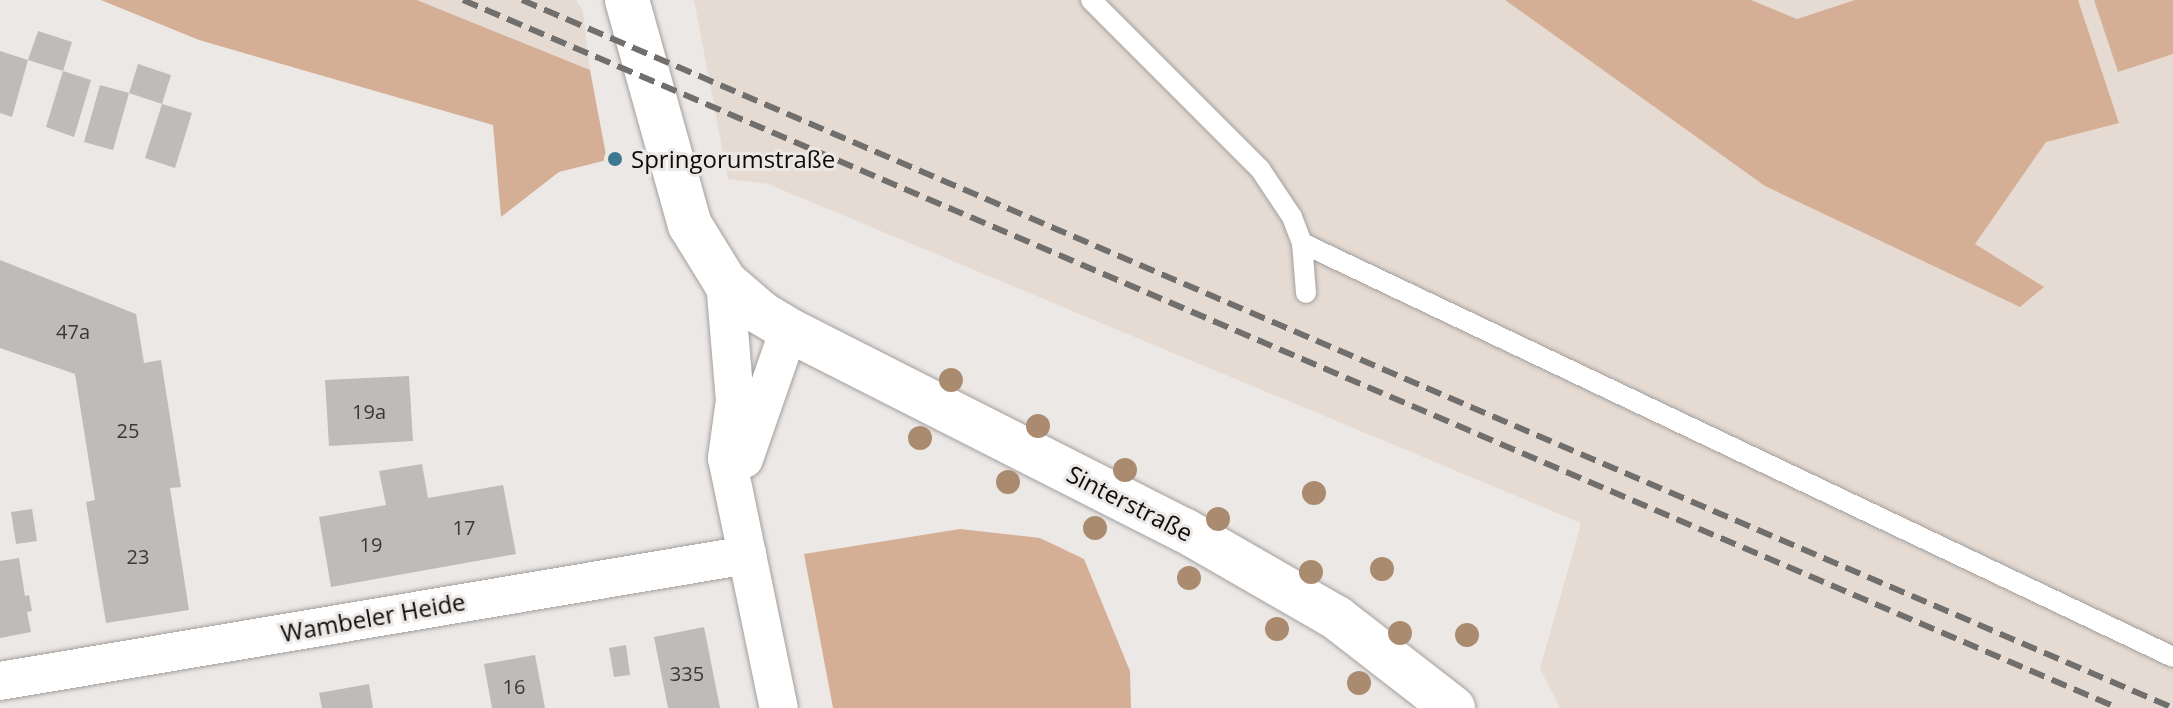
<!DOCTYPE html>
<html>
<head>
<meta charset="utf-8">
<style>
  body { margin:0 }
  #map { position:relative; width:2173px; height:708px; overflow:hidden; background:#ece8e6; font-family:"Open Sans",sans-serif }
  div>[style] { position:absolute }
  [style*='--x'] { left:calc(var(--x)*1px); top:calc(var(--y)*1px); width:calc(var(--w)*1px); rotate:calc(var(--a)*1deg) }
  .built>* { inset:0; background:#e6dbd3 }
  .green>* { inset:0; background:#d5af95 }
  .building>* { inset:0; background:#bfbbb8 }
  .roads { filter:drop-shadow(0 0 2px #a39f9c) drop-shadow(0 0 2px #a39f9c) }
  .service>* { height:20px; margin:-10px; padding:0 10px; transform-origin:10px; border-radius:10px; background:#fff }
  .minor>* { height:38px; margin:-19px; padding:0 19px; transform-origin:19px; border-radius:19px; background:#fff }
  .tertiary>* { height:44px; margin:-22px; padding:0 22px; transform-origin:22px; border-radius:22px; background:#fff }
  .rail>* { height:6px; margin-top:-3px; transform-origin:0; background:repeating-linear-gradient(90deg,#716f6d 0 16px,transparent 0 24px) }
  .trees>* { width:24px; height:24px; margin:-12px; border-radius:50%; background:#aa8b6f }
  .dots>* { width:22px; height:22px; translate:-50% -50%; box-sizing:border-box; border:4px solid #ece8e6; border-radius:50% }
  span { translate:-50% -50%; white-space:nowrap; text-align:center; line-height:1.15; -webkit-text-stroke:6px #ece8e6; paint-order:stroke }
  .number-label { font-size:20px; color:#3a3836 }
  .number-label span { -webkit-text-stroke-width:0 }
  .poi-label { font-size:24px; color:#0d0c0b }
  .left { translate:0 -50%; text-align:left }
  .street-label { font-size:24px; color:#0d0c0b }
</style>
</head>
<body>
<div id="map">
  <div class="built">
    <i style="clip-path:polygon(417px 0,576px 0,583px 11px,590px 70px)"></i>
    <i style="clip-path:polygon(694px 0,2173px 0,2173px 708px,1560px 708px,1540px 669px,1581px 523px,768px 184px,728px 179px)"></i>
  </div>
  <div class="green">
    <i style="clip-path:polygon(101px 0,417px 0,590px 70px,607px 160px,559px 172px,501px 217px,493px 125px,199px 40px)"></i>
    <i style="clip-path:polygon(1505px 0,1751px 0,1797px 19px,1855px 0,2078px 0,2119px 123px,2046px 142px,1975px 244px,2044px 287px,2020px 307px,1765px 186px)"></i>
    <i style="clip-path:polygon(2094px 0,2173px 0,2173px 54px,2118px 72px)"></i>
    <i style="clip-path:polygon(960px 529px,1040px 538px,1084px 559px,1130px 671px,1131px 708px,833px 708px,804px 554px)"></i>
  </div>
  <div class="building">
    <i style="clip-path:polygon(38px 31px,72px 42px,63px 71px,28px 60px)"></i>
    <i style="clip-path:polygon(0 51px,28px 60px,12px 117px,0 113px)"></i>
    <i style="clip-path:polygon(138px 64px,171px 75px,162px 104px,129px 93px)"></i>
    <i style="clip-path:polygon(63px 71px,91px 80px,74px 137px,46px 127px)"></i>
    <i style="clip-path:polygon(100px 85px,129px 93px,113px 150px,84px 142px)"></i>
    <i style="clip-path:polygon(162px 104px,192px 113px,175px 168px,145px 158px)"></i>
    <i style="clip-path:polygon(0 260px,136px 314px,144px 363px,161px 360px,181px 487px,170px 488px,189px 610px,106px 623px,86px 502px,95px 500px,75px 374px,0 348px)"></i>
    <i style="clip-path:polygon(409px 376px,413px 441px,329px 446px,325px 380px)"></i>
    <i style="clip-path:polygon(422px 464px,428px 498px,503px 485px,516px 554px,331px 587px,319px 517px,386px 505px,379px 471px)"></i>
    <i style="clip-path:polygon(32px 509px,37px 541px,16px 544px,11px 512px)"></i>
    <i style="clip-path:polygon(19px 558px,25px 596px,29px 595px,32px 611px,27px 612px,31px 632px,0 638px,0 561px)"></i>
    <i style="clip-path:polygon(704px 627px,720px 708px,668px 708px,654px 637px)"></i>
    <i style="clip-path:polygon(626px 645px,630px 675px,614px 677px,609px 648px)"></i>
    <i style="clip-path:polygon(535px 655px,545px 708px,492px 708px,484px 664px)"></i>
    <i style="clip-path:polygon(369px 684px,373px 708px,322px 708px,319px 693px)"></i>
  </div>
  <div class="roads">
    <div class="service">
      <i style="--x:1091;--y:0;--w:239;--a:45"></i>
      <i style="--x:1260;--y:169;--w:58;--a:56.3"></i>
      <i style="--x:1292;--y:217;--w:28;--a:69"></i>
      <i style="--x:1302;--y:243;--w:50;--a:85.4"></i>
      <i style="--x:1302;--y:243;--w:964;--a:25.42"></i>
    </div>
    <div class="minor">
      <i style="--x:725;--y:282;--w:118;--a:85.2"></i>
      <i style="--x:735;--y:400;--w:59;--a:97.9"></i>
      <i style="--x:727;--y:458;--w:255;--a:78.3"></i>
      <i style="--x:744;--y:459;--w:137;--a:-70.8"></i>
      <i style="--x:0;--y:681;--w:758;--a:-9.57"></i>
    </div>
    <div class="tertiary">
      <i style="--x:627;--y:0;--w:234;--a:74.4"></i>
      <i style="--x:690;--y:225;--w:67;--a:58.4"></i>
      <i style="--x:725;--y:282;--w:48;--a:40.7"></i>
      <i style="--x:761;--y:313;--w:33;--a:31"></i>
      <i style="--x:789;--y:330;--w:443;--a:26.9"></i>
      <i style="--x:1184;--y:530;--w:177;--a:29.9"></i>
      <i style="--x:1337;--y:618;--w:147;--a:37.8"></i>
    </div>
  </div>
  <div class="rail">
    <i style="--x:463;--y:0;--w:1800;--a:23.16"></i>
    <i style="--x:522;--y:0;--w:1796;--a:23.21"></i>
  </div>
  <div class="trees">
    <i style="left:951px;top:380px"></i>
    <i style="left:1038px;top:426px"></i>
    <i style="left:920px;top:438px"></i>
    <i style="left:1125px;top:470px"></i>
    <i style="left:1008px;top:482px"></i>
    <i style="left:1314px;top:493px"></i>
    <i style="left:1218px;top:519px"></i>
    <i style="left:1095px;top:528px"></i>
    <i style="left:1382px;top:569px"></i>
    <i style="left:1311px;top:572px"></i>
    <i style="left:1189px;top:578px"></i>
    <i style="left:1277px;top:629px"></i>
    <i style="left:1400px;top:633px"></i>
    <i style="left:1467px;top:635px"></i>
    <i style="left:1359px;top:683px"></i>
  </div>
  <div class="dots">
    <i style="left:615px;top:159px;background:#3c7890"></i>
  </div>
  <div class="number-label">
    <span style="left:73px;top:331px">47a</span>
    <span style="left:369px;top:411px">19a</span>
    <span style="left:128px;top:430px">25</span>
    <span style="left:464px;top:527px">17</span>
    <span style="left:371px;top:544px">19</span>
    <span style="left:138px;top:556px">23</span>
    <span style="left:687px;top:673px">335</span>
    <span style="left:514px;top:686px">16</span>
  </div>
  <div class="poi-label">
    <span class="left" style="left:631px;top:159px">Springorumstraße</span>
  </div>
  <div class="street-label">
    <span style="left:1130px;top:503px;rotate:27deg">Sinterstraße</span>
    <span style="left:373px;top:617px;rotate:-10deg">Wambeler Heide</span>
  </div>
</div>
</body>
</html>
